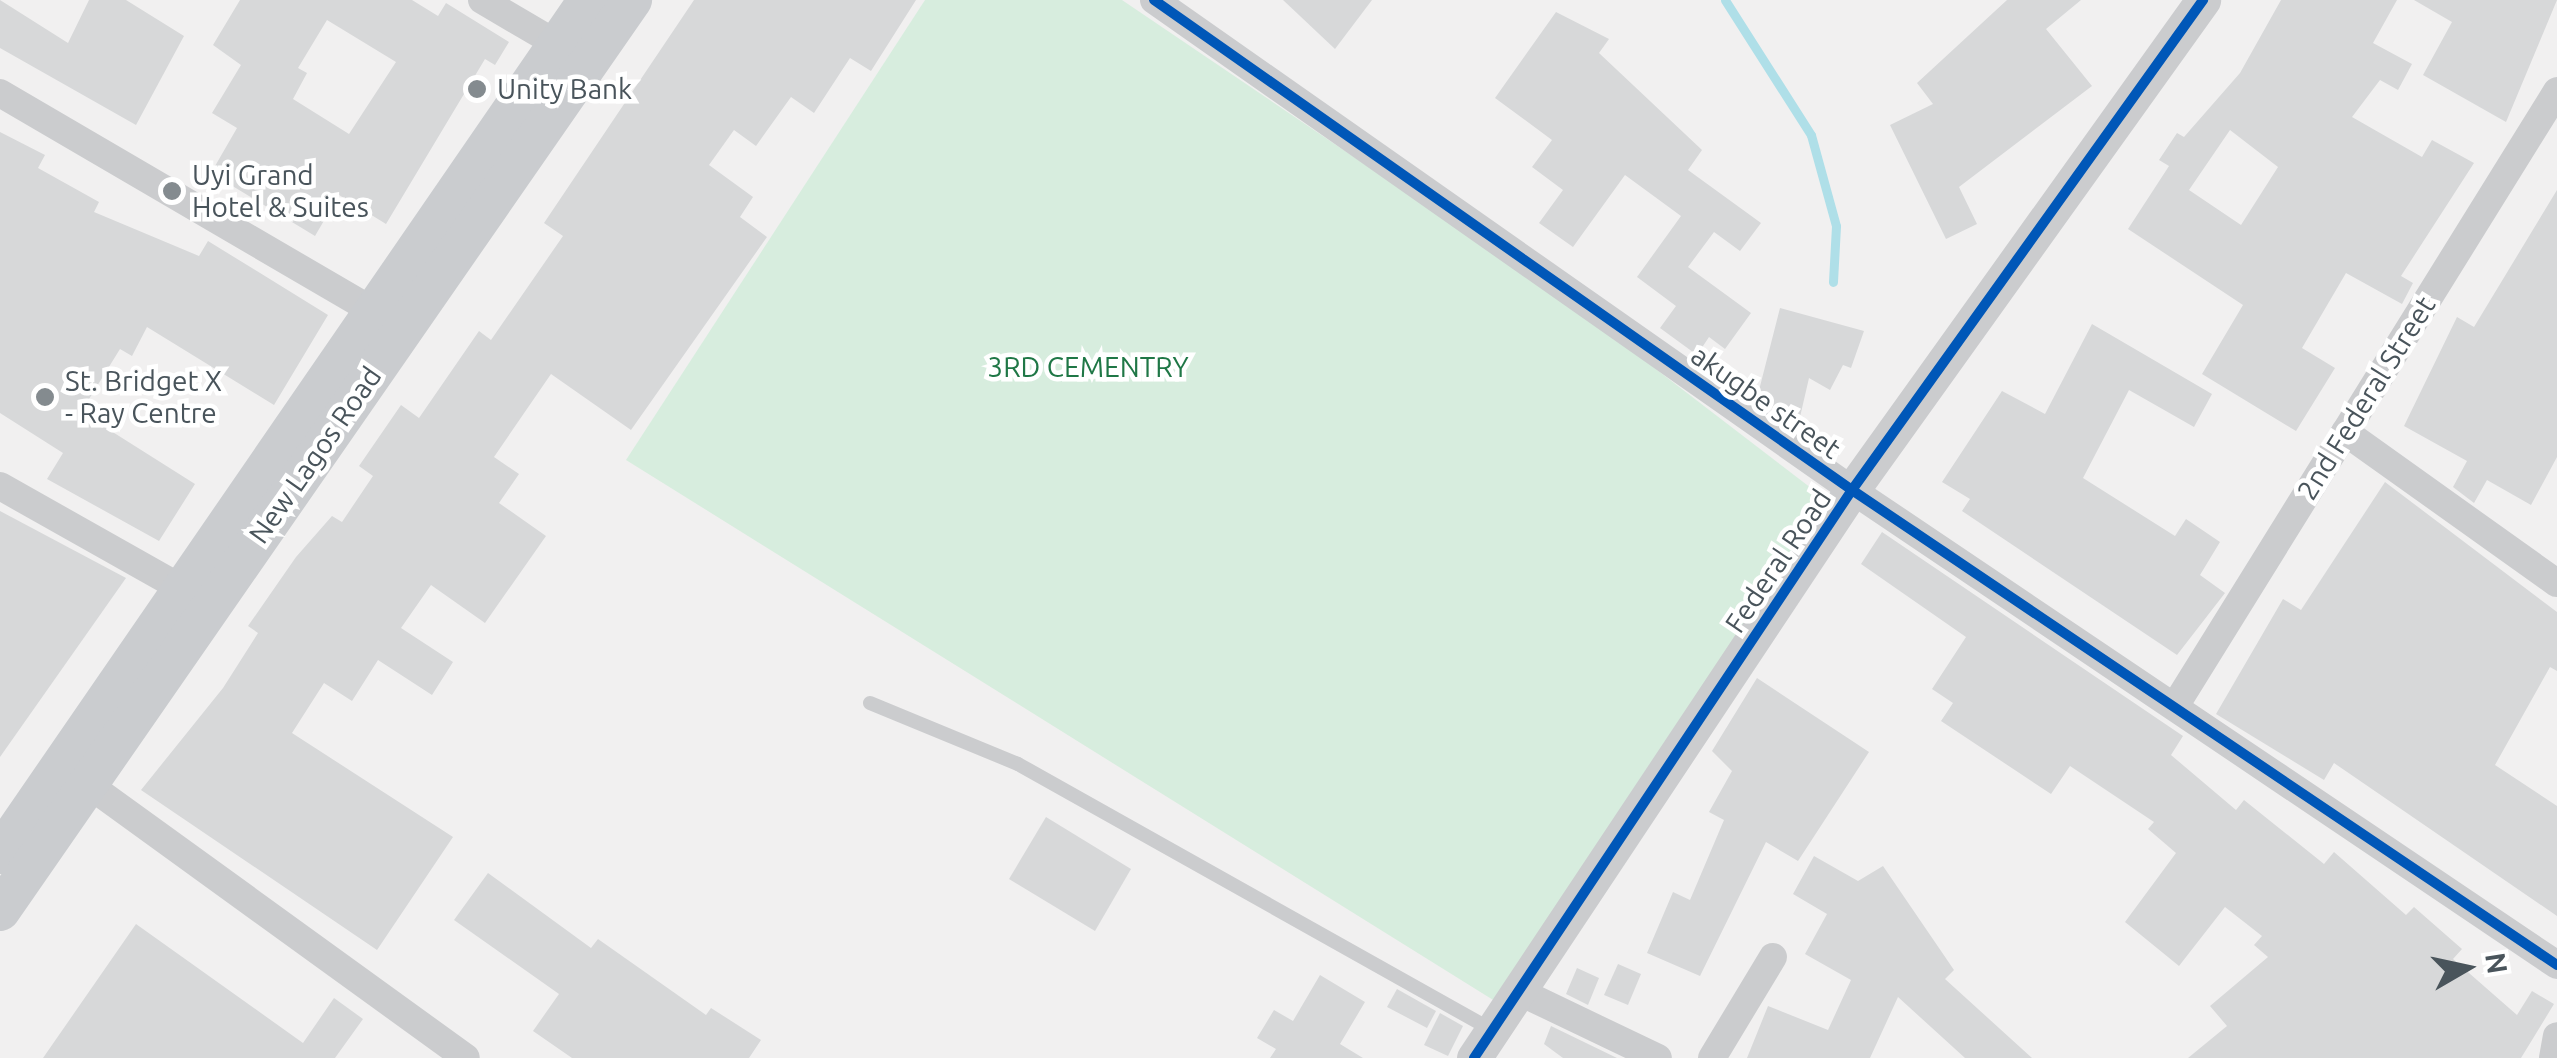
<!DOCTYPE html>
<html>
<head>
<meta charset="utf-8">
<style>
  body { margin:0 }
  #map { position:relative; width:2557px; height:1058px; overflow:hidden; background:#f1f0f0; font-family:Ubuntu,sans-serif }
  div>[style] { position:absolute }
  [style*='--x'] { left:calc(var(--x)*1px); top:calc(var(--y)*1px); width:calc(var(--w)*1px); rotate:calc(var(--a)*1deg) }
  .green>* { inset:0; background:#d7edde }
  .stream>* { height:9px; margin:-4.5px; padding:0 4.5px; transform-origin:4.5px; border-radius:4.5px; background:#afdfe8 }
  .building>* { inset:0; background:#d7d8d9 }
  .service>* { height:14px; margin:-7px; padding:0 7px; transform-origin:7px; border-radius:7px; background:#cbccce }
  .minor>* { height:28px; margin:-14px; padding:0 14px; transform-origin:14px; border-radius:14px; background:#cbccce }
  .tertiary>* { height:35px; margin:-17.5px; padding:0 17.5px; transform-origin:17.5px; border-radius:17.5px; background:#cbccce }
  .secondary>* { height:40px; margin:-20px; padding:0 20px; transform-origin:20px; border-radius:20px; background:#cacccf }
  .cycleway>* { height:10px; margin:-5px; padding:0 5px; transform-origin:5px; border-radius:5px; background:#0057b8 }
  .dots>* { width:28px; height:28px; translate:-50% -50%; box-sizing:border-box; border:5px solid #fff; border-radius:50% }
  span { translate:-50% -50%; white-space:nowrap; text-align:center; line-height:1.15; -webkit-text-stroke:9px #fff; paint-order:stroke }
  .poi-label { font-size:28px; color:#49545b }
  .left { translate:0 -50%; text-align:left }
  .park-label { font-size:28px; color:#1f7746 }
  .street-label { font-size:28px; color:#49545b }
  .north { position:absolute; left:2417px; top:918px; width:100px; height:100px; -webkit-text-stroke:8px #fff; paint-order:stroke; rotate:81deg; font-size:28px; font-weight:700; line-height:40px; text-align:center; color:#49545b }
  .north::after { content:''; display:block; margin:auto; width:35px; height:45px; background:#49545b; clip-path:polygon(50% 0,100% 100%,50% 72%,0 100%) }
</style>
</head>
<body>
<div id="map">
  <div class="green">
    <i style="clip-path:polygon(925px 0,1122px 0,1571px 304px,1828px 501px,1498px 1003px,626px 460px)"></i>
  </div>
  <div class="stream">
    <i style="--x:1725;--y:0;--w:160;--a:57.5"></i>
    <i style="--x:1811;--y:135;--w:94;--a:74.6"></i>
    <i style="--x:1836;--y:226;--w:56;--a:93.1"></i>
  </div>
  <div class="building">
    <i style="clip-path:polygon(0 0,68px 43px,89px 0,126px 0,184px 36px,136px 125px,0 48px)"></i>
    <i style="clip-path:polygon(evenodd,240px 0,412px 0,438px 16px,446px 3px,509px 42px,495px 65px,485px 59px,386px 224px,339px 195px,315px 236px,211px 173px,237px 128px,212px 113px,241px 65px,213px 45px,240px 0,327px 20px,396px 62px,349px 134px,293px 99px,307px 73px,298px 68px,327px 20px)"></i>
    <i style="clip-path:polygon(694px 0,916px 0,871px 71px,850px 58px,814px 113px,791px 97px,756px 146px,734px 130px,709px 165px,753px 197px,740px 217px,767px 237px,631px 430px,551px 374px,494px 457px,519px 474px,499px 503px,546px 536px,485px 623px,431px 585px,401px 628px,453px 662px,432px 695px,378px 660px,352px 701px,324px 683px,292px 733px,453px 837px,377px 950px,141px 790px,223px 688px,258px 633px,248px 626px,296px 557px,332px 516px,342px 522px,373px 476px,359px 466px,401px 405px,419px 418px,479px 331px,491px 340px,563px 236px,544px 223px)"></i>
    <i style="clip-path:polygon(1283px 0,1372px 0,1335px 49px)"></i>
    <i style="clip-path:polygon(2007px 0,2081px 0,2046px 29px,2092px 86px,1959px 187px,1977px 224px,1946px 239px,1890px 125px,1933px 104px,1917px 83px)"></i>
    <i style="clip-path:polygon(evenodd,2281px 0,2397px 0,2373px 43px,2412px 64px,2398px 90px,2380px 80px,2352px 117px,2422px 157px,2432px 140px,2474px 163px,2401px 276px,2413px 283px,2402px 304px,2346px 273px,2302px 348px,2335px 368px,2296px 431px,2202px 374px,2243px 305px,2128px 229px,2169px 166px,2159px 160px,2177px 133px,2184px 137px,2240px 73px,2281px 0,2230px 130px,2278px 167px,2241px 225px,2189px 190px,2230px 130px)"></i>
    <i style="clip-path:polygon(2414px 0,2557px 0,2506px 122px,2423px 75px,2452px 22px)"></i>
    <i style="clip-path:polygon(1556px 12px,1609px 39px,1599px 53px,1702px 150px,1688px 170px,1761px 223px,1740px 251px,1714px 232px,1688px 267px,1751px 313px,1725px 349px,1709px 337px,1697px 355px,1660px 328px,1676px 306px,1637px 277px,1681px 216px,1625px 175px,1573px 247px,1539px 223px,1563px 190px,1532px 167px,1552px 140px,1495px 98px)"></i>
    <i style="clip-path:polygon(0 132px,45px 155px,38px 168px,99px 202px,94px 212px,199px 256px,208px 241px,328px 315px,274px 405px,147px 327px,132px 356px,120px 349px,81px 412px,195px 484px,159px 541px,47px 479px,63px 453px,0 413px)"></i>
    <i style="clip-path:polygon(2557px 190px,2557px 457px,2531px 505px,2487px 480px,2474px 503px,2453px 487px,2467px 461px,2404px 426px,2457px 317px,2474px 327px)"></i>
    <i style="clip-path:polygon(1780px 308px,1864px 331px,1851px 368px,1843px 365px,1830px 390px,1809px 378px,1800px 417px,1756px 402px)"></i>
    <i style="clip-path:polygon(2092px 324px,2212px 394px,2194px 427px,2129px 390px,2083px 478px,2175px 536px,2186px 519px,2220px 542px,2200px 575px,2225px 593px,2177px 655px,1962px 511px,1970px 499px,1942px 482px,2002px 391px,2045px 414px)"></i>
    <i style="clip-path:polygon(2385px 482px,2557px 612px,2557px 671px,2550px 667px,2495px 765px,2557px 806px,2557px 916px,2334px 763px,2324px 780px,2216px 714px,2283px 599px,2301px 610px)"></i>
    <i style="clip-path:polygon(0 511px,126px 578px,0 757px)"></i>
    <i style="clip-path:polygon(1882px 532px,2183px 736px,2171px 755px,2236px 810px,2244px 800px,2324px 864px,2334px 852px,2406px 915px,2414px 907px,2462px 949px,2453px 959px,2517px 1015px,2532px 991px,2554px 1004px,2521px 1058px,2188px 1058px,2227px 1026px,2210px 1006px,2268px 957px,2254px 945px,2262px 936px,2225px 907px,2179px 966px,2125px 922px,2176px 853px,2148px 829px,2154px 822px,2070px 766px,2051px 794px,1941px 721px,1953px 703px,1932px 689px,1966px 637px,1861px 564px)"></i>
    <i style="clip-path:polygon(1757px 678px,1869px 752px,1798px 861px,1766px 842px,1700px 976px,1647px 953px,1673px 892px,1690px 900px,1724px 820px,1709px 812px,1732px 771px,1712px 751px)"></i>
    <i style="clip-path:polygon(1046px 817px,1131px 869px,1095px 931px,1009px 879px)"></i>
    <i style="clip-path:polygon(1814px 856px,1858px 881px,1883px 866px,1954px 970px,1945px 979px,2032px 1058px,1965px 1058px,1898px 997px,1870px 1058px,1747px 1058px,1768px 1006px,1828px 1030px,1851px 980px,1805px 954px,1827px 914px,1793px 894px)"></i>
    <i style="clip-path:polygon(488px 873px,591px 948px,598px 939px,706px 1015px,711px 1008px,761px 1040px,749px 1058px,572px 1058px,533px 1031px,559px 994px,454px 920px)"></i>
    <i style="clip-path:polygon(136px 924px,303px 1043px,334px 998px,363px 1019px,335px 1058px,43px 1058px)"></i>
    <i style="clip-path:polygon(1618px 964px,1641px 974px,1628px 1005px,1604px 995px)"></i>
    <i style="clip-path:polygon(1577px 968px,1599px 978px,1588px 1005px,1566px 994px)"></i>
    <i style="clip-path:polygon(1320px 975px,1365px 1002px,1340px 1044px,1363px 1058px,1270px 1058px,1276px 1049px,1257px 1038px,1274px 1010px,1293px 1021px)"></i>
    <i style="clip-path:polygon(1397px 989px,1436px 1011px,1427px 1028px,1387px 1007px)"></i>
    <i style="clip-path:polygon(1440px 1013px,1463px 1026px,1448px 1056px,1424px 1045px)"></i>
    <i style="clip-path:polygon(1551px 1026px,1617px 1058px,1563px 1058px,1544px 1044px)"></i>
  </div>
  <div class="service">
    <i style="--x:870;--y:703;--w:160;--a:22.4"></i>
    <i style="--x:1018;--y:764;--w:544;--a:29.3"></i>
  </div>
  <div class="minor">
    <i style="--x:482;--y:0;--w:87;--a:30.4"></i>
    <i style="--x:1154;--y:0;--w:853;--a:35.07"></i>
    <i style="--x:1852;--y:490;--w:850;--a:33.97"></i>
    <i style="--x:0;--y:93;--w:428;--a:30.3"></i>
    <i style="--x:2345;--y:432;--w:260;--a:35.5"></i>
    <i style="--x:0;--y:486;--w:206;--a:29.4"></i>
    <i style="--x:2175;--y:706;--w:724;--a:-58.15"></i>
    <i style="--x:89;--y:785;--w:465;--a:35.9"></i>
    <i style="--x:1518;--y:991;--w:155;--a:25.6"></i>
    <i style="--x:1712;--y:1058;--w:118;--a:-58.9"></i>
    <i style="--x:2553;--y:1058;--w:22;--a:-80"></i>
  </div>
  <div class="tertiary">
    <i style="--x:1474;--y:1058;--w:682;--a:-56.36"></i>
    <i style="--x:1852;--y:490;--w:603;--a:-54.38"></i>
  </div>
  <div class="secondary">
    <i style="--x:0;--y:854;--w:1037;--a:-55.45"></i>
    <i style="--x:0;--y:911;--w:1109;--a:-55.25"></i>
  </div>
  <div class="cycleway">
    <i style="--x:1154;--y:0;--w:853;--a:35.07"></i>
    <i style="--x:1852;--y:490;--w:850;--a:33.97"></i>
    <i style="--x:1474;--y:1058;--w:682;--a:-56.36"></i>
    <i style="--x:1852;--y:490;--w:603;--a:-54.38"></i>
  </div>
  <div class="dots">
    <i style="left:477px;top:89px;background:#848b8f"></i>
    <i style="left:172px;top:191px;background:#848b8f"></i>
    <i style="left:45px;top:397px;background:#848b8f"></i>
  </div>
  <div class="poi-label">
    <span class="left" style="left:497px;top:89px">Unity Bank</span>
    <span class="left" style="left:192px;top:191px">Uyi Grand<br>Hotel &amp; Suites</span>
    <span class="left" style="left:65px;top:397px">St. Bridget X<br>- Ray Centre</span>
  </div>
  <div class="park-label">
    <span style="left:1088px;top:367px">3RD CEMENTRY</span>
  </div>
  <div class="street-label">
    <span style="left:2366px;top:398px;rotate:-58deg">2nd Federal Street</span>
    <span style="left:1766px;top:402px;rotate:35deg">akugbe street</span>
    <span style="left:315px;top:455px;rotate:-55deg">New Lagos Road</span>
    <span style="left:1778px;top:561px;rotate:-56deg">Federal Road</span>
  </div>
  <div class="north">N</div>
</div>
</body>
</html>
